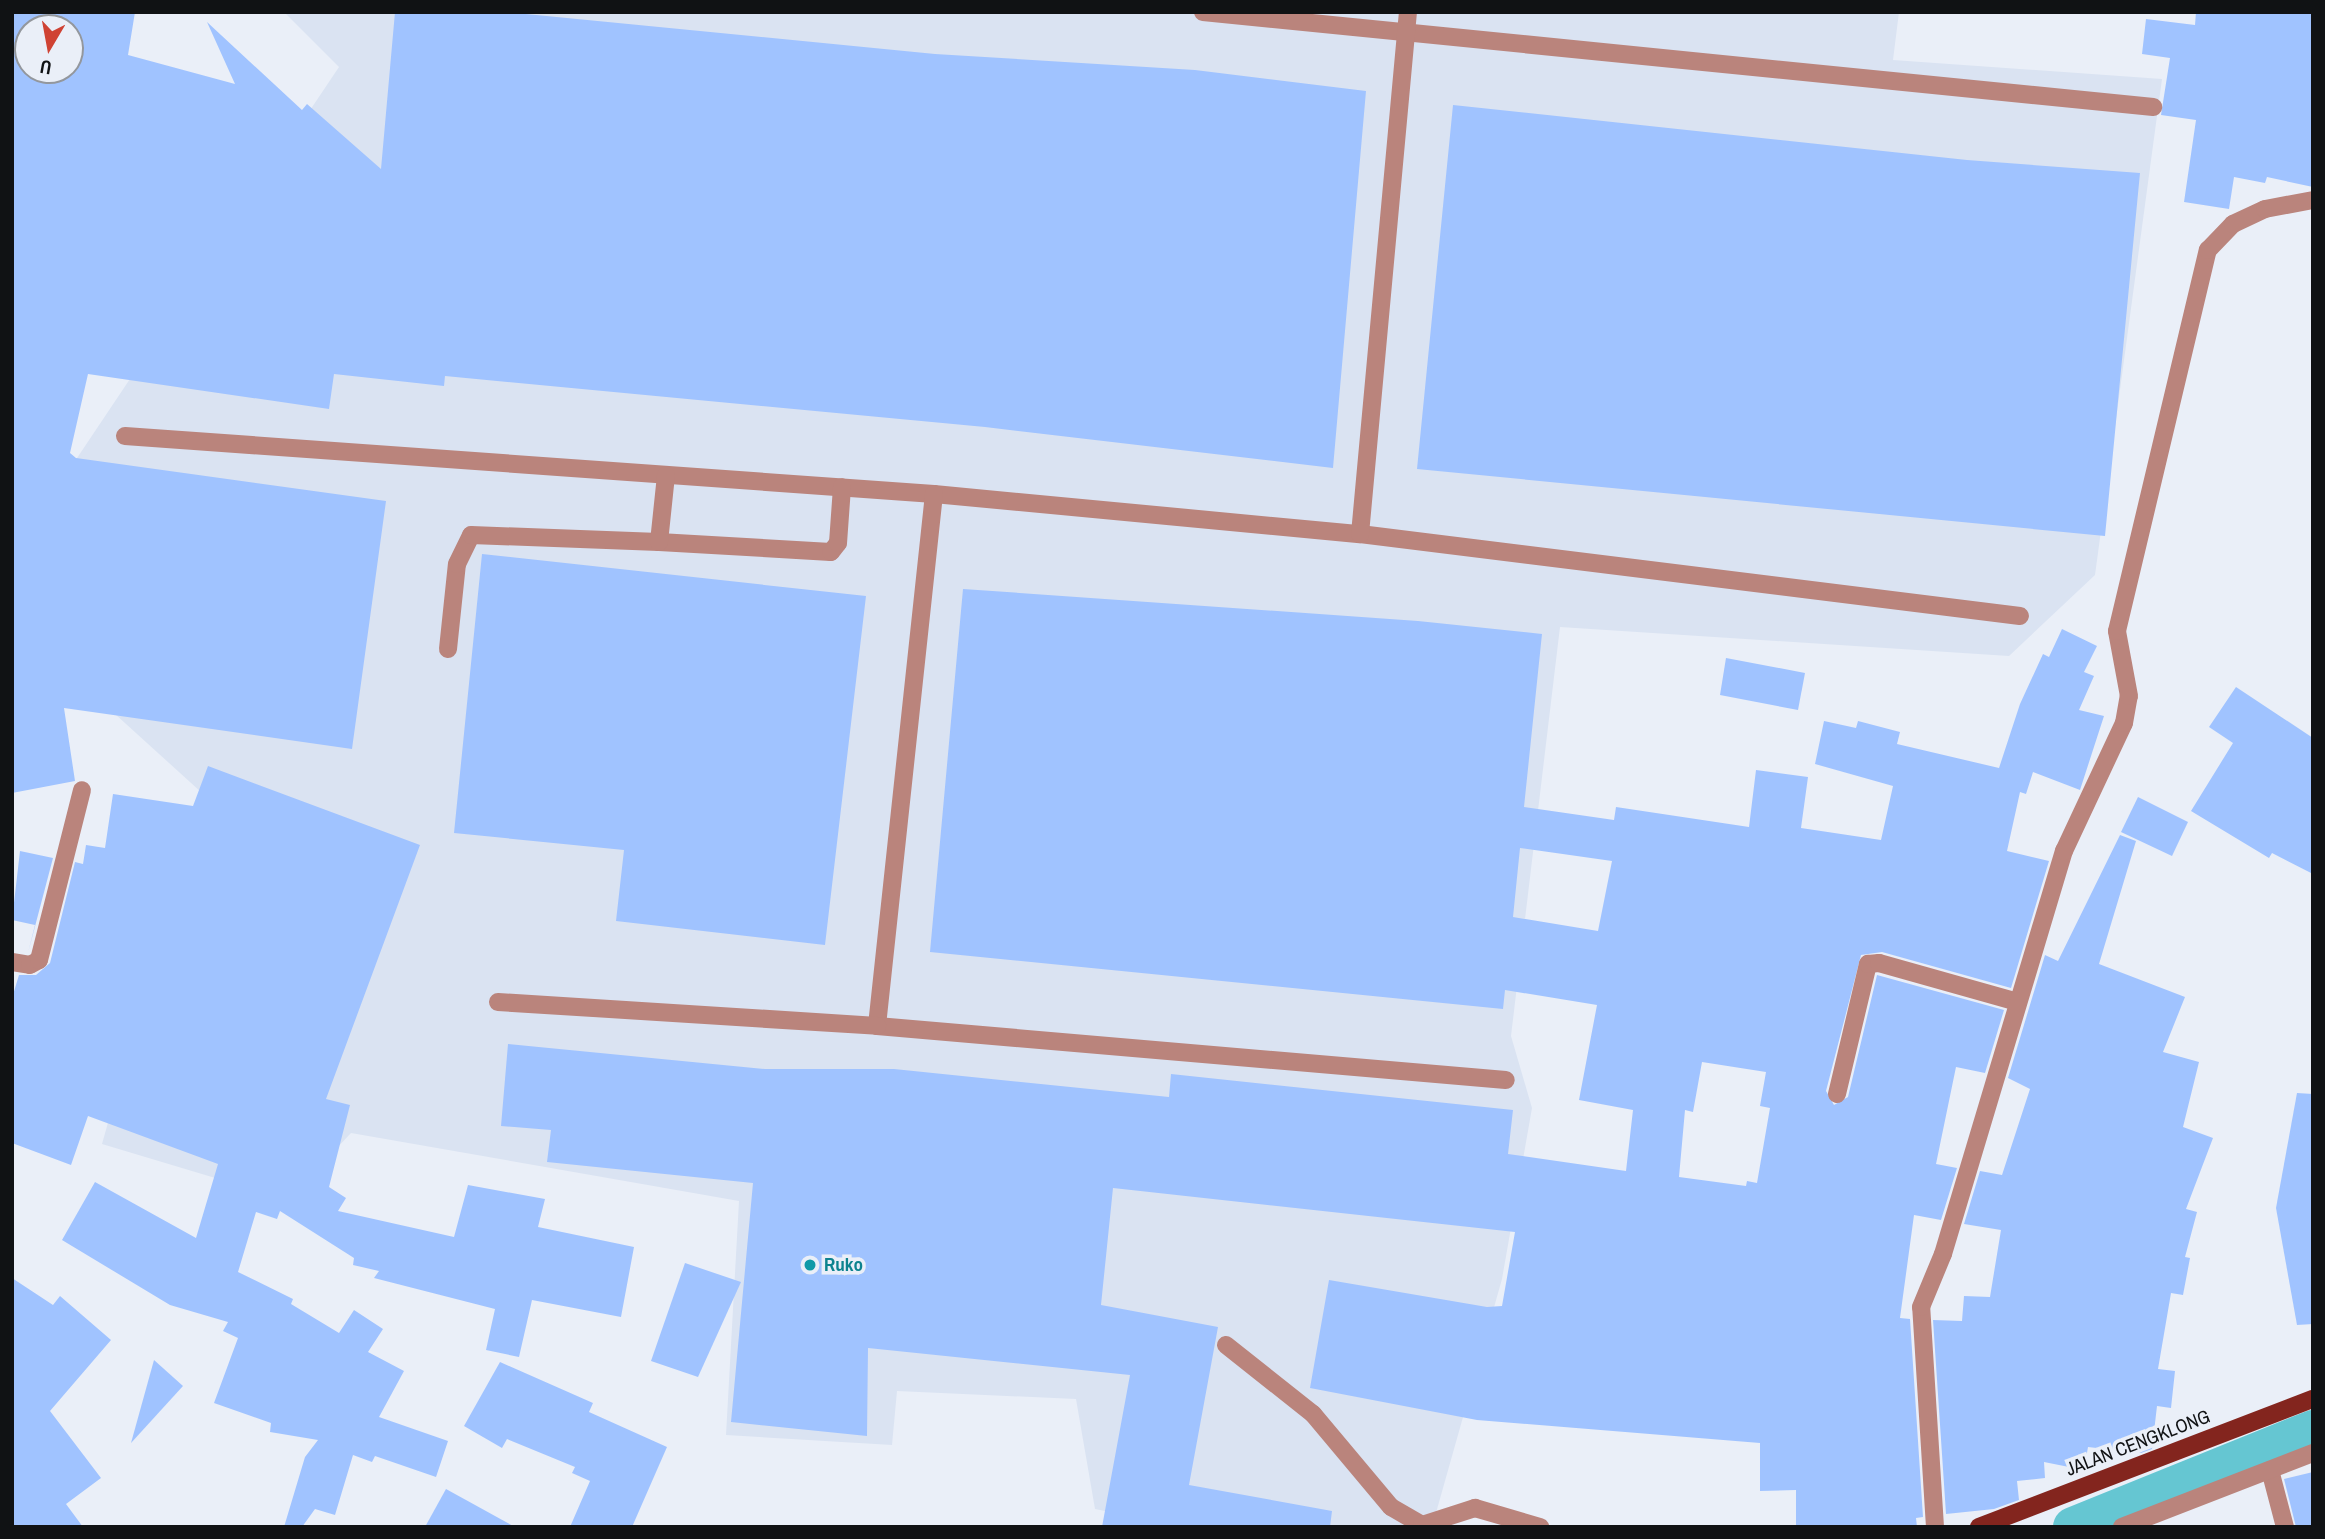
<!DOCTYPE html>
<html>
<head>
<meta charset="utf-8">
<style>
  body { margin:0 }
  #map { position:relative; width:2325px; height:1539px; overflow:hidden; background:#eaeff8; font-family:"Archivo Narrow",sans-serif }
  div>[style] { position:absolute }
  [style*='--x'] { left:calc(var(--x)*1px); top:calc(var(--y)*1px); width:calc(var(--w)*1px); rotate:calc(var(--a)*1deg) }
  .built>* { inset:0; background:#dae3f2 }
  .canal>* { height:40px; margin:-20px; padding:0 20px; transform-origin:20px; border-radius:20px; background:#65c6d2 }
  .building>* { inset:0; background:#a0c3ff }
  .minor>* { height:18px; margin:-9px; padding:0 9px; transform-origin:9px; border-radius:9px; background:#ba847c }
  .major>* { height:18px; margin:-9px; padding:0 9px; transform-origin:9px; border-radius:9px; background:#83251e }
  .dots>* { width:19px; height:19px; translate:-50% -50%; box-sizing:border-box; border:4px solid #eaeff8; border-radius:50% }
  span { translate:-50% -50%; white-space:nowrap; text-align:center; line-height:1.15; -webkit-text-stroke:7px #eaeff8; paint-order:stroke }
  .culture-label { font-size:19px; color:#0d838f; font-weight:700 }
  .left { translate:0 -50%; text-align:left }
  .street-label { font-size:19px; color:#101214 }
  .frame { position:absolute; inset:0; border:14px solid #101214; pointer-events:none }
  .north { position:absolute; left:14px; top:14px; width:70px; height:70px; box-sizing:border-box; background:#eaeff8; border:2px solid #93979d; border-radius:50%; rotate:190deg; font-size:19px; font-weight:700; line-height:28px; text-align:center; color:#101214 }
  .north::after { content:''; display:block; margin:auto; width:24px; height:32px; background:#cf4233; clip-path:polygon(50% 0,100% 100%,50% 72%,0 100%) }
</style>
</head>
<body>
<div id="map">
  <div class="built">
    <i style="clip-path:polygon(284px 12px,1899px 12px,1893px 60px,2162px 79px,2095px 575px,2009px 656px,1560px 627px,1511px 1036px,1532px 1108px,1502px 1279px,1432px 1527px,1183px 1527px,1095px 1509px,1076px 1399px,897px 1391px,892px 1445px,726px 1435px,739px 1201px,351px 1133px,288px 1200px,102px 1144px,201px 792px,61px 665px,73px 464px,339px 67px)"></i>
  </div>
  <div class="canal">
    <i style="--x:2073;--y:1527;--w:259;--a:-22"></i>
  </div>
  <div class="building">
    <i style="clip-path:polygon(evenodd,12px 12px,135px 12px,128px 55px,235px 84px,207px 22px,302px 110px,307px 104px,381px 169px,395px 12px,505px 12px,935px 54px,1195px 70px,1366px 91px,1333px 468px,985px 427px,445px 376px,444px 386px,334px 374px,329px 409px,88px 374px,70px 453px,76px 458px,386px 501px,352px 749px,64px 708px,75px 781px,12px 793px,12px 12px,28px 28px,70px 28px,70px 70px,28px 70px,28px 28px)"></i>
    <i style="clip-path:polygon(2196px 12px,2313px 12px,2313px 187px,2267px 177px,2265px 183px,2234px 177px,2229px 209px,2184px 202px,2196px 120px,2161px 115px,2170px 58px,2142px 54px,2146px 19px,2195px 25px)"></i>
    <i style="clip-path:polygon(1453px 105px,1967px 160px,2140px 173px,2105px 536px,1417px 469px)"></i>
    <i style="clip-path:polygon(482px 554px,866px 596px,825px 945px,616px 921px,624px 850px,454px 833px)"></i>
    <i style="clip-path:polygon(evenodd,963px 589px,1418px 621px,1542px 634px,1524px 807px,1614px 820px,1616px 807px,1749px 827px,1756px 770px,1808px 777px,1801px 828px,1881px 840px,1893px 786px,1815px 764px,1824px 721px,1856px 728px,1858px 721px,1900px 732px,1897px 744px,1999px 768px,2020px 704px,2043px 654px,2049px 657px,2062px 629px,2097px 646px,2084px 672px,2094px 676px,2079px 710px,2104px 716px,2080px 790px,2033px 772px,2026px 794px,2020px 792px,2007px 851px,2049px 861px,2011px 988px,1882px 952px,1861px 955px,1826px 1091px,1834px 1105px,1848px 1097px,1877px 975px,2004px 1010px,1985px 1073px,1956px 1067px,1936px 1164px,1957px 1168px,1941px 1220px,1914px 1215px,1900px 1318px,1910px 1319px,1923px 1517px,1916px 1518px,1917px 1527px,1796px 1527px,1796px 1490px,1760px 1491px,1760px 1443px,1477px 1420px,1310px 1388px,1329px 1280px,1487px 1307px,1502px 1306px,1515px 1232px,1113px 1188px,1101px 1305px,1218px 1327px,1189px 1485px,1332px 1511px,1330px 1527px,1102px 1527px,1130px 1375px,868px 1348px,867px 1436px,731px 1422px,753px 1183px,547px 1162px,551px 1130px,501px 1126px,508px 1044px,765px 1069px,894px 1069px,1169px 1097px,1171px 1074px,1513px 1110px,1508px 1154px,1626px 1171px,1633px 1110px,1579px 1100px,1597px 1005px,1505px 990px,1503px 1009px,930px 952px,963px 589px,1520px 848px,1612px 861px,1598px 931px,1513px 917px,1520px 848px,963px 589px,1702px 1062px,1766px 1072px,1760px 1106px,1770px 1108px,1757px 1183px,1747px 1181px,1746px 1186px,1679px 1177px,1685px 1110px,1693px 1112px,1702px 1062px)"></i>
    <i style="clip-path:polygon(1726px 658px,1805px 673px,1798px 710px,1720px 695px)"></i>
    <i style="clip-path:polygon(2236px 687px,2313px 738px,2313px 874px,2272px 853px,2269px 858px,2191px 811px,2233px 743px,2209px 727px)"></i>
    <i style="clip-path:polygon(208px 766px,420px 845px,326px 1099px,350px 1105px,329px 1187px,346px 1198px,338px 1211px,454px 1237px,468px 1185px,545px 1199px,538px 1227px,634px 1247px,621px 1317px,532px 1300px,519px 1357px,486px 1350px,495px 1309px,374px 1278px,379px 1271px,353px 1265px,354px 1258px,280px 1211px,277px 1219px,256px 1212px,238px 1272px,293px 1299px,291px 1304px,339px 1333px,354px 1310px,383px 1329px,368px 1352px,404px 1371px,379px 1417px,448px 1441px,436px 1477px,375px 1456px,372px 1462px,353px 1455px,335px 1515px,315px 1509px,302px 1527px,284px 1527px,305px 1457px,318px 1440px,270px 1432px,271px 1423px,214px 1403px,238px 1338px,223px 1331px,228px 1322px,170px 1305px,62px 1240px,95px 1182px,196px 1238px,218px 1164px,88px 1116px,71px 1165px,12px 1143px,12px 998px,19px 975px,36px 975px,50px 963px,75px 862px,83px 864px,86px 845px,105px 848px,113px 794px,193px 806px)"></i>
    <i style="clip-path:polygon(2138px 797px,2188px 822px,2172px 856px,2121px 832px)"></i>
    <i style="clip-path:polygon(2120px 835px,2136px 841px,2099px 964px,2185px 997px,2163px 1052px,2199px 1062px,2183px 1127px,2213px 1138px,2186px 1209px,2197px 1212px,2185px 1257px,2190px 1258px,2183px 1295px,2171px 1293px,2158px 1369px,2175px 1371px,2171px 1408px,2157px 1406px,2152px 1449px,2141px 1453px,2088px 1447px,2084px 1470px,2044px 1462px,2045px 1478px,2017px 1481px,2019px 1500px,1994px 1509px,1946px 1514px,1933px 1320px,1962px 1321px,1964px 1296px,1990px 1297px,2001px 1230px,1964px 1224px,1980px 1171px,2002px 1175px,2030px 1089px,2008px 1078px,2045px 955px,2058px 961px)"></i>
    <i style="clip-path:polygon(20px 851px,53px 858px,28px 953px,35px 925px,12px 920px)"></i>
    <i style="clip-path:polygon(2297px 1093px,2313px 1094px,2313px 1324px,2297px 1325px,2276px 1208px)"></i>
    <i style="clip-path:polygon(685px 1263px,741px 1282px,698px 1377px,651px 1361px)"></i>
    <i style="clip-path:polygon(12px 1278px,53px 1305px,60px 1296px,111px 1340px,50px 1411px,101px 1478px,66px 1504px,83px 1527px,12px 1527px)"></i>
    <i style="clip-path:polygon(154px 1360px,183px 1386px,131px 1443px)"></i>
    <i style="clip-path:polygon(500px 1362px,593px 1403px,589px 1412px,667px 1447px,632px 1527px,570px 1527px,590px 1481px,572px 1473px,575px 1467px,507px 1439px,502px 1448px,464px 1426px)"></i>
    <i style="clip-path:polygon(2313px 1472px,2313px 1527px,2296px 1527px,2284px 1479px)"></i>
    <i style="clip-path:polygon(446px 1489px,515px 1527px,425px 1527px)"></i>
  </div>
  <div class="minor">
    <i style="--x:1203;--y:12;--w:955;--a:5.71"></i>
    <i style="--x:125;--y:436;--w:811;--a:4.1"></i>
    <i style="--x:934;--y:494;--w:428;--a:5.4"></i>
    <i style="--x:1360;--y:534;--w:665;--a:7.08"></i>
    <i style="--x:934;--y:494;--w:535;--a:96.12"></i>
    <i style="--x:877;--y:1026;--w:631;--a:4.91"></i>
    <i style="--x:1360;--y:534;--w:524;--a:-84.75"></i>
    <i style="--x:659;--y:542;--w:172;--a:3.3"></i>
    <i style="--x:831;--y:552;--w:11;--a:-52"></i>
    <i style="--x:838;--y:543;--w:56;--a:-85.9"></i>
    <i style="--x:448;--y:649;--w:85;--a:-84"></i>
    <i style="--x:457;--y:564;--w:32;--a:-64"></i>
    <i style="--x:471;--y:535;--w:188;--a:2.1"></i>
    <i style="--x:659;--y:542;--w:67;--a:-84"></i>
    <i style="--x:12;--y:962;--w:18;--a:9"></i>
    <i style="--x:30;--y:965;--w:10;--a:-29"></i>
    <i style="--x:39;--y:960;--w:175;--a:-75.8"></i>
    <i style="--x:498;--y:1002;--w:380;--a:3.6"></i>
    <i style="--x:1837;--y:1094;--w:134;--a:-76.6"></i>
    <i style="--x:1868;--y:964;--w:11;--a:-5"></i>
    <i style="--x:1879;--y:963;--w:144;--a:15.7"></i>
    <i style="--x:1226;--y:1345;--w:111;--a:38.4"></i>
    <i style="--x:1313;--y:1414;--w:121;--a:50"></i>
    <i style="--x:1391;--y:1507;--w:36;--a:30"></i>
    <i style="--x:1422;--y:1525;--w:56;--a:-17.8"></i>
    <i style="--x:1475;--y:1508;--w:68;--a:16.3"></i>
    <i style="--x:2270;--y:1470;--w:59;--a:75.3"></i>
    <i style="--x:1935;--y:1527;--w:220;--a:-93.6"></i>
    <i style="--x:1921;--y:1307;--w:57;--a:-67.5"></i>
    <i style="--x:1943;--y:1254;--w:421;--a:-73.3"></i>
    <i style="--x:2064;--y:851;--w:141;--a:-64.9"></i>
    <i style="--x:2124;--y:723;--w:27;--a:-80"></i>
    <i style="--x:2129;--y:696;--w:66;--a:-100.5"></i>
    <i style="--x:2117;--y:631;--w:392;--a:-76.6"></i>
    <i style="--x:2208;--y:250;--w:36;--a:-46"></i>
    <i style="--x:2233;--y:224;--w:35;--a:-25"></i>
    <i style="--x:2265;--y:209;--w:49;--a:-10.6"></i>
    <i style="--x:2122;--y:1527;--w:205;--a:-21.2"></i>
  </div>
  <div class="major">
    <i style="--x:1979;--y:1527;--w:358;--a:-21"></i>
  </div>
  <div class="dots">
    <i style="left:810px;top:1265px;background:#0f9aa8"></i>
  </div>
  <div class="culture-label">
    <span class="left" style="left:824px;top:1265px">Ruko</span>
  </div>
  <div class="street-label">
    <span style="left:2138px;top:1443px;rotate:-21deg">JALAN CENGKLONG</span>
  </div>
  <div class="frame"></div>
  <div class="north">U</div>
</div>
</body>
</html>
